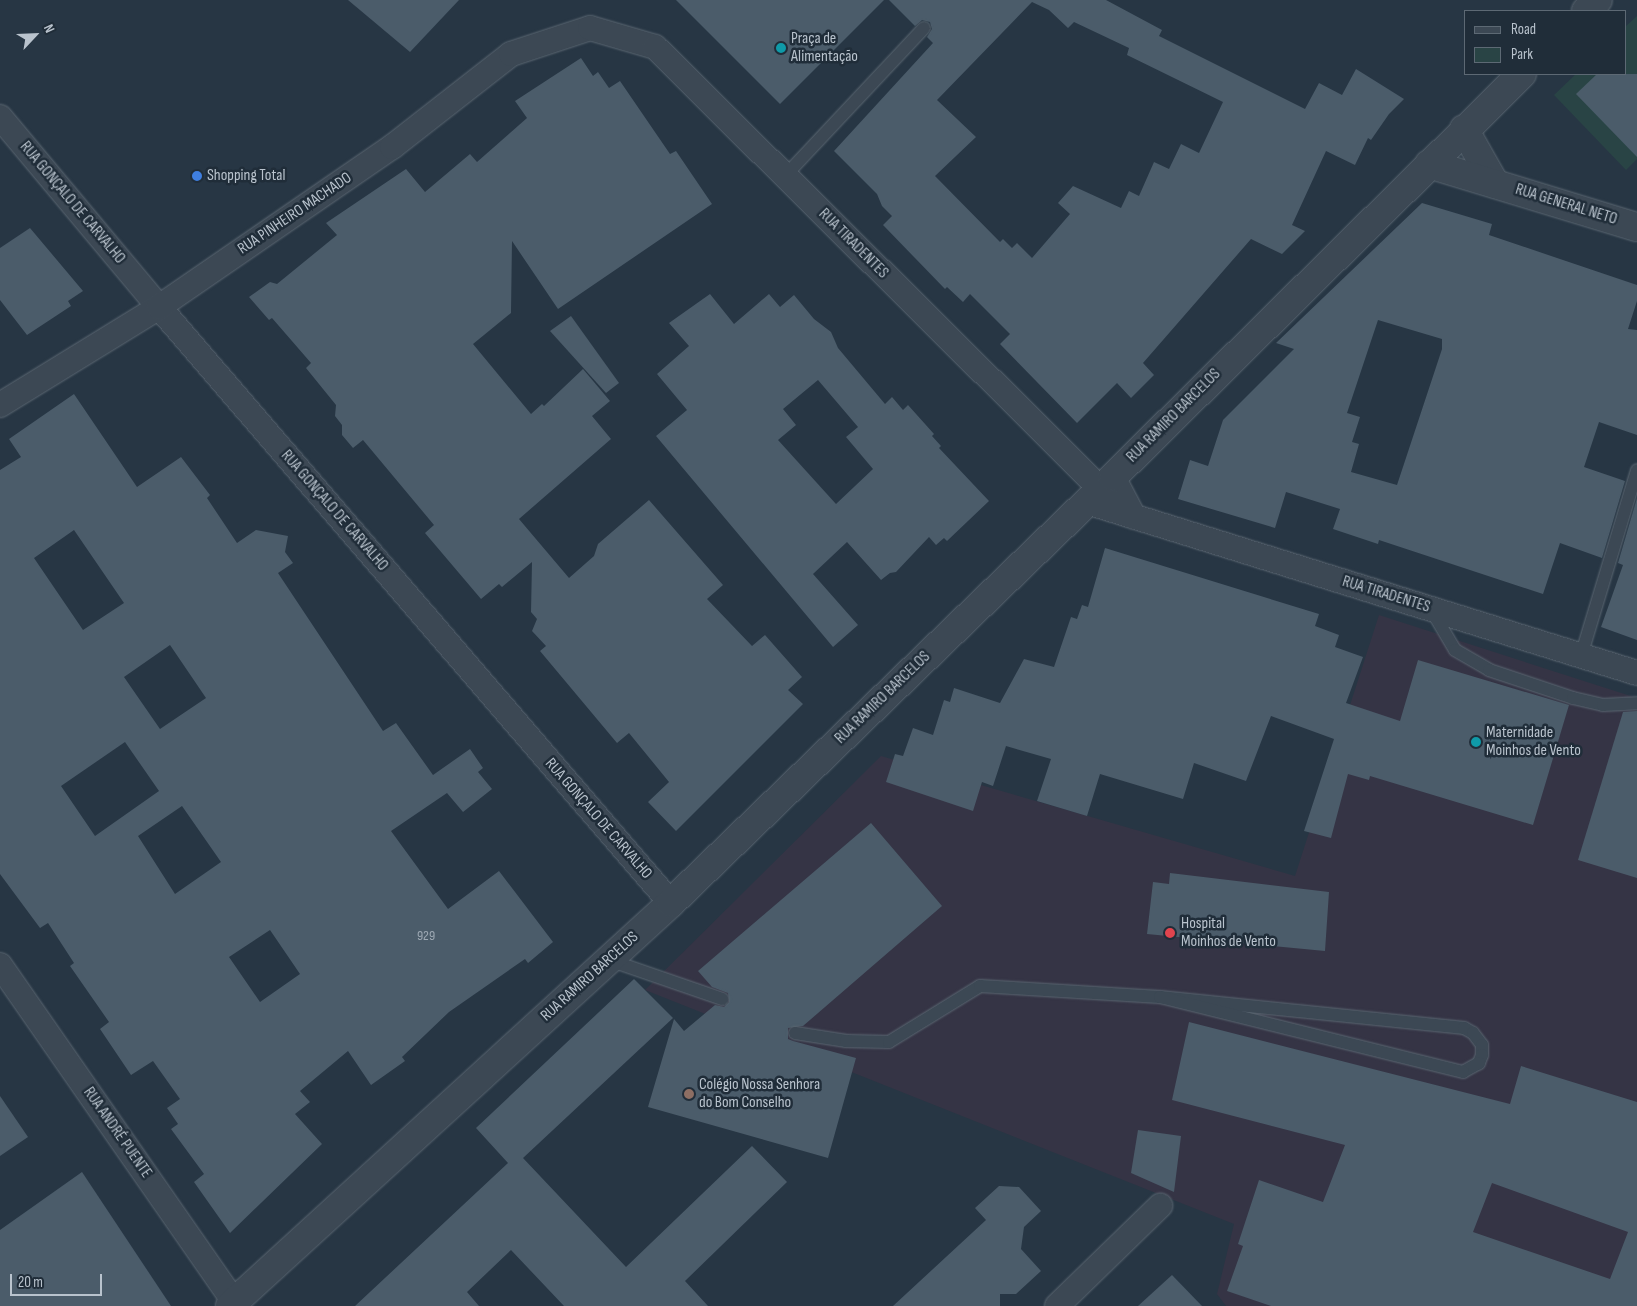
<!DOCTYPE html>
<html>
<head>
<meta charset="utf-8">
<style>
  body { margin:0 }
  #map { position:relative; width:1637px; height:1306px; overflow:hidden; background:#273644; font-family:"Sofia Sans Condensed",sans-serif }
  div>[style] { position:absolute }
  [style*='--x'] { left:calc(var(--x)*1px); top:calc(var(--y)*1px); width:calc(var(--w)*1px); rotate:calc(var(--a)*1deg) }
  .medical>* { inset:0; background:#353445 }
  .green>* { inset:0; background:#294445 }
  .building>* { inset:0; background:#4b5c6a }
  .roads { filter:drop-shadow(0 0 1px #5a6671) drop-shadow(0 0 1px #5a6671) }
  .service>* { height:12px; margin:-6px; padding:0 6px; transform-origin:6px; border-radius:6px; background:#3c4854 }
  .minor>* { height:24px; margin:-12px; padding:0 12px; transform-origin:12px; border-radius:12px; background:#3c4854 }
  .tertiary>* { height:28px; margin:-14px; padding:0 14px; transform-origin:14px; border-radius:14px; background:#3c4854 }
  .dots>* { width:14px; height:14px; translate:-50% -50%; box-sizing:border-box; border:2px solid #202d39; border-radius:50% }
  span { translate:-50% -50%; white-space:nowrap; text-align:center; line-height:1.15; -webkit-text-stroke:5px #202d39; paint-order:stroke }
  .number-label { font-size:14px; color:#9ea9b4 }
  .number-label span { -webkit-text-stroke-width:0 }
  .poi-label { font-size:16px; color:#b9c3cd }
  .left { translate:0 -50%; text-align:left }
  .street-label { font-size:16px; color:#b9c3cd }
  .legend { position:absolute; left:1464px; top:10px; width:162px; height:65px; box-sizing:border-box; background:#202d39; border:1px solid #5d6974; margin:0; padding:6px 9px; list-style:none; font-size:15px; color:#b9c3cd }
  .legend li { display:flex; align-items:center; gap:10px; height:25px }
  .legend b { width:25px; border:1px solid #5d6974 }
  .north { position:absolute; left:10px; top:10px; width:50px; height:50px; -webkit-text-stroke:4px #202d39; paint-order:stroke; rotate:65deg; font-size:14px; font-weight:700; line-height:20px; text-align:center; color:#b9c3cd }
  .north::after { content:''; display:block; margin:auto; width:18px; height:22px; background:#b9c3cd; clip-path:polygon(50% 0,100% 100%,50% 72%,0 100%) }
  .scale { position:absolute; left:10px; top:1274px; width:92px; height:22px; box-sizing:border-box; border:2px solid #b9c3cd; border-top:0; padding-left:6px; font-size:15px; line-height:18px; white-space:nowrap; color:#b9c3cd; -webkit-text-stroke:4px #202d39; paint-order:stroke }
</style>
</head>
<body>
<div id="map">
  <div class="medical">
    <i style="clip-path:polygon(1379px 615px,1637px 698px,1637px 1306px,1226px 1306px,1217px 1294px,1234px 1224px,645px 990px,881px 756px,1295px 876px)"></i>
  </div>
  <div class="green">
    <i style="clip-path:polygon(1637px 16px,1637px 159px,1626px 170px,1554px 95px,1576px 74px,1626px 74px,1626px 26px)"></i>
  </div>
  <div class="building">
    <i style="clip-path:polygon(348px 0,459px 0,410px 52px)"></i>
    <i style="clip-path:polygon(676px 0,884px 0,780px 104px)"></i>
    <i style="clip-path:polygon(evenodd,889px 0,1106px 0,1162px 30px,1159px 36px,1305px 109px,1319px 83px,1342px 95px,1356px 69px,1404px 99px,1389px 114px,1371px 140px,1368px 138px,1355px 165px,1326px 151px,1292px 225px,1305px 231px,1282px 254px,1251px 239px,1143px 363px,1154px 375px,1131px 398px,1117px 383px,1077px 423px,1000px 344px,1010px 334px,970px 294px,963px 302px,947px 287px,945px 289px,883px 225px,892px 216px,882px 206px,877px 194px,834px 151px,933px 43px,927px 37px,932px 29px,930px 22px,922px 20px,915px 26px,889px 0,1032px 2px,1049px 10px,1068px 28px,1074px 22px,1129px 48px,1127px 55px,1223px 102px,1199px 153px,1181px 144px,1169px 169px,1154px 162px,1139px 196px,1129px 191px,1121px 208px,1073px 186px,1058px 203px,1070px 214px,1032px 258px,1017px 243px,1012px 248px,1003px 239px,1000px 242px,935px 176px,976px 137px,937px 100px,1032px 2px)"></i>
    <i style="clip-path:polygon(581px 58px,593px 76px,598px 72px,609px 88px,620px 81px,670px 154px,676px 151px,712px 204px,558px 309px,512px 241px,511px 313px,473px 344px,531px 414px,542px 404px,544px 406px,583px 369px,610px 401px,592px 416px,611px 439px,519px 519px,569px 578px,594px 556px,598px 544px,649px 500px,723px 585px,707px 599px,752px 646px,765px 635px,802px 677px,788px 690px,803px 704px,676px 831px,648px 802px,669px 782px,629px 733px,617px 743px,540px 651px,546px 646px,532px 631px,537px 619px,531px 612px,532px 562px,502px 587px,499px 584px,481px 599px,425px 533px,434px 525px,363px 440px,353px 448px,342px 435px,342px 425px,335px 416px,336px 405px,306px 368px,311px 363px,272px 318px,269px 320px,249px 297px,270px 282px,277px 284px,337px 235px,326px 223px,406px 169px,425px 192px,470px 154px,477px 162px,527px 118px,515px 101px)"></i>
    <i style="clip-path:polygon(1597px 74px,1637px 74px,1637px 157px,1576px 94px)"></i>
    <i style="clip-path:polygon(evenodd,1422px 203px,1492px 224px,1489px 235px,1637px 285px,1637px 301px,1628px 329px,1637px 330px,1637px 435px,1599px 422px,1584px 467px,1625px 481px,1602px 558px,1560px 543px,1543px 594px,1379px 540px,1378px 544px,1333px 529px,1340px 509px,1286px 492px,1275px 528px,1178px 499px,1190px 460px,1208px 466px,1223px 420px,1294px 349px,1276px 343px,1422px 203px,1378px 320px,1442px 339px,1442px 349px,1397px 485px,1351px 472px,1359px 444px,1352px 442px,1360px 417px,1347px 413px,1378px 320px)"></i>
    <i style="clip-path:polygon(30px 228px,83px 291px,68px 301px,71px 306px,27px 335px,0 300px,0 248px)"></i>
    <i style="clip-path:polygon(evenodd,710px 294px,734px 324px,769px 294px,780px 307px,794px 295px,814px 319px,831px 332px,838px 348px,885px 404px,892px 397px,903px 410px,908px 405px,934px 434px,932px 436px,941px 446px,939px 448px,989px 501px,947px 541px,944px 538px,936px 545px,929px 537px,896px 572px,890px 573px,881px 580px,847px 542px,813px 574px,858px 625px,833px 647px,656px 436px,687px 410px,657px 374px,689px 346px,669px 323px,710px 294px,818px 380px,858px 427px,846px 437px,873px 469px,836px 504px,778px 440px,796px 425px,783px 409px,818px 380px)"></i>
    <i style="clip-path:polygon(571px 316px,619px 383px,606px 393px,550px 331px)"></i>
    <i style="clip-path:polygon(evenodd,74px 394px,137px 487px,181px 457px,210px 495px,207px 498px,237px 543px,256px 530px,288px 536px,285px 552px,293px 563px,278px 573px,383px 731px,396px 723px,433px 775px,470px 749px,483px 768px,478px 772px,492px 789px,463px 812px,447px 793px,391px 831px,448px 909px,499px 871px,553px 942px,528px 963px,525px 959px,449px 1012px,402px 1057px,405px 1061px,371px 1085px,348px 1051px,300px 1091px,310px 1102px,295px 1114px,322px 1144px,230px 1233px,194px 1182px,204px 1174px,171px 1129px,178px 1124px,167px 1108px,180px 1099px,153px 1061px,131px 1075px,100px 1029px,109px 1022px,70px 966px,74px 963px,48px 923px,40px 928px,0 874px,0 470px,21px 457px,9px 439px,74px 394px,74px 530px,124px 603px,83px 630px,34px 558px,74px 530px,74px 394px,170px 645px,206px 698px,160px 729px,124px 677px,170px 645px,74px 394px,125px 742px,159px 791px,95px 836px,61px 786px,125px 742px,74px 394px,182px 806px,221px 862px,175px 894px,138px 836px,182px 806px,74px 394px,270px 930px,300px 974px,260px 1002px,229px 957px,270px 930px)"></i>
    <i style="clip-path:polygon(1637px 498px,1637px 640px,1601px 627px,1623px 565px,1618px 563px)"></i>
    <i style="clip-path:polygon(1105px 548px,1319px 614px,1315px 626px,1339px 635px,1335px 647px,1363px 657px,1346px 703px,1400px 721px,1418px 660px,1569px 705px,1533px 825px,1370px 776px,1369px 780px,1348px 774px,1331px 838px,1304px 831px,1334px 739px,1271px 716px,1246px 781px,1194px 763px,1183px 799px,1100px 774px,1087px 816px,1037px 801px,1051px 759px,1006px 746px,993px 786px,982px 782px,973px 811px,886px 782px,895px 754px,903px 756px,913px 728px,933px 735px,944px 700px,950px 702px,954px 688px,1000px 703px,1024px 659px,1054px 667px,1071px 617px,1077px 619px,1082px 605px,1088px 607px)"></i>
    <i style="clip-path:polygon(1637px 711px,1637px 878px,1578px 860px,1623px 712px)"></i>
    <i style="clip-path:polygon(871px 823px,942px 906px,803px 1026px,788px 1028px,788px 1039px,793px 1041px,856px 1058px,828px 1158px,648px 1107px,674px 1019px,684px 1031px,715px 1005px,724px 1007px,729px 1002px,728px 993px,712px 987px,698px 971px)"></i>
    <i style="clip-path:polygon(1170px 873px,1329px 892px,1325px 951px,1147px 934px,1153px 882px,1169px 884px)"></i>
    <i style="clip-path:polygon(634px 979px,673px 1018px,523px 1158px,626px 1267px,752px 1146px,787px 1182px,685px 1281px,708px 1306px,564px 1306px,511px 1250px,467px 1292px,479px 1306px,355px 1306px,508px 1163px,476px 1128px)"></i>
    <i style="clip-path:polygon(evenodd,1189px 1022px,1510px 1104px,1521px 1066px,1637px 1102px,1637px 1306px,1271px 1306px,1227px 1291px,1243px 1246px,1238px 1244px,1259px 1180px,1323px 1202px,1345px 1145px,1172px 1100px,1189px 1022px,1492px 1183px,1628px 1232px,1610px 1279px,1473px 1232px,1492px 1183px)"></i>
    <i style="clip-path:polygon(0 1096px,28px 1137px,0 1156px)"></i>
    <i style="clip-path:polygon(1138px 1130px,1181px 1136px,1174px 1192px,1131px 1173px)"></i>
    <i style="clip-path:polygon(82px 1172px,171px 1306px,0 1306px,0 1230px)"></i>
    <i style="clip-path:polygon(999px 1186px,1019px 1187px,1041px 1211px,1024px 1227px,1021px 1249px,1041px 1271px,1016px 1294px,1000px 1294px,1000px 1306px,893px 1306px,986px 1220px,975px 1208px)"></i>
    <i style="clip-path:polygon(1172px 1275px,1202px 1306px,1138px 1306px)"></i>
  </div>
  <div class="roads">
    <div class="service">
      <i style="--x:785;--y:176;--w:203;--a:-46.8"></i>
      <i style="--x:1432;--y:611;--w:45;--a:59.5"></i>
      <i style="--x:1455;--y:650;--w:39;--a:30"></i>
      <i style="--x:1489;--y:670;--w:89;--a:18.4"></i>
      <i style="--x:1573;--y:698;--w:31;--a:13"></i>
      <i style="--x:1603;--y:705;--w:34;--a:-3"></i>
      <i style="--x:1581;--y:656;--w:194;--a:-73.2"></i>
      <i style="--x:609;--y:960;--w:120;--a:19"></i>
      <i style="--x:795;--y:1033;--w:52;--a:8.9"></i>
      <i style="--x:846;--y:1041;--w:43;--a:1.3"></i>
      <i style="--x:889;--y:1042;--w:107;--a:-31.6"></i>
      <i style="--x:980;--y:986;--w:180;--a:3.5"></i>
      <i style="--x:1160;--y:997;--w:306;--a:5.8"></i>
      <i style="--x:1464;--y:1028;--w:10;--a:29"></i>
      <i style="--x:1473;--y:1033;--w:15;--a:53"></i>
      <i style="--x:1482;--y:1045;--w:10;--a:90"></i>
      <i style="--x:1482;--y:1055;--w:9;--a:111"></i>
      <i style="--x:1479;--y:1063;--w:18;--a:151"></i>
      <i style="--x:1463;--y:1072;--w:312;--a:-166.1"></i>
    </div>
    <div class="minor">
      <i style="--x:0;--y:117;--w:248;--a:50.1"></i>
      <i style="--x:159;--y:307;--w:786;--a:49.34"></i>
      <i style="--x:0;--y:405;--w:187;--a:-31.6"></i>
      <i style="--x:159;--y:307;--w:283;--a:-34.5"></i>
      <i style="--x:392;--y:147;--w:151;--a:-38"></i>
      <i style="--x:511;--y:54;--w:83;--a:-18.2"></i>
      <i style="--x:590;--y:28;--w:68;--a:16.3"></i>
      <i style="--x:655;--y:47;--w:627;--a:44.74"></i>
      <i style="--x:1113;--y:477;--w:45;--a:62.3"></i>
      <i style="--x:1087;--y:502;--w:576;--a:17.27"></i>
      <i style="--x:0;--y:965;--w:410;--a:55.2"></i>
      <i style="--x:1057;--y:1306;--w:144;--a:-44.2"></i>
    </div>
    <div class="tertiary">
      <i style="--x:1586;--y:11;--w:16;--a:-43"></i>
      <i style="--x:1464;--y:129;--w:63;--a:60.6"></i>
      <i style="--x:1429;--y:164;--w:217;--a:16.9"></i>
      <i style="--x:230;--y:1306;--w:597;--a:-42.42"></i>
      <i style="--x:671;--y:903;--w:614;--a:-43.94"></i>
      <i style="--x:1113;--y:477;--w:574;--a:-44.58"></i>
    </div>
  </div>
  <div class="dots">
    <i style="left:781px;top:48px;background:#0f9aa8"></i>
    <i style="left:197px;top:176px;background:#3f7fe0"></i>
    <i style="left:1476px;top:742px;background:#0f9aa8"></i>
    <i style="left:1170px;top:933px;background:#e0444e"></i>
    <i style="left:689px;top:1094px;background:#8d6e63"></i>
  </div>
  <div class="number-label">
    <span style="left:426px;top:936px">929</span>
  </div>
  <div class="poi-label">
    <span class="left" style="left:791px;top:48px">Praça de<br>Alimentação</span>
    <span class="left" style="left:207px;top:176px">Shopping Total</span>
    <span class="left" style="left:1486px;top:742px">Maternidade<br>Moinhos de Vento</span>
    <span class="left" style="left:1181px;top:933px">Hospital<br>Moinhos de Vento</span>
    <span class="left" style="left:699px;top:1094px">Colégio Nossa Senhora<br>do Bom Conselho</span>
  </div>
  <div class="street-label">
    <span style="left:72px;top:203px;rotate:50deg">RUA GONÇALO DE CARVALHO</span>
    <span style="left:1566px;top:205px;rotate:17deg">RUA GENERAL NETO</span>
    <span style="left:295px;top:214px;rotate:-34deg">RUA PINHEIRO MACHADO</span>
    <span style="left:853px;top:244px;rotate:45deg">RUA TIRADENTES</span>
    <span style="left:1174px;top:416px;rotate:-45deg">RUA RAMIRO BARCELOS</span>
    <span style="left:334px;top:511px;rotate:49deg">RUA GONÇALO DE CARVALHO</span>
    <span style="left:1386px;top:595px;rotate:17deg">RUA TIRADENTES</span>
    <span style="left:883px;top:698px;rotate:-44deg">RUA RAMIRO BARCELOS</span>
    <span style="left:598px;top:819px;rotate:49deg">RUA GONÇALO DE CARVALHO</span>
    <span style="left:590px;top:977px;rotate:-42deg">RUA RAMIRO BARCELOS</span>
    <span style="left:117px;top:1133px;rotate:55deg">RUA ANDRÉ PUENTE</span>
  </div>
  <ul class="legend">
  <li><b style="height:6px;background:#3c4854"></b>Road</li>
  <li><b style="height:14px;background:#294445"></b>Park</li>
  </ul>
  <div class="north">N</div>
  <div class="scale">20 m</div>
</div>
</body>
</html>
